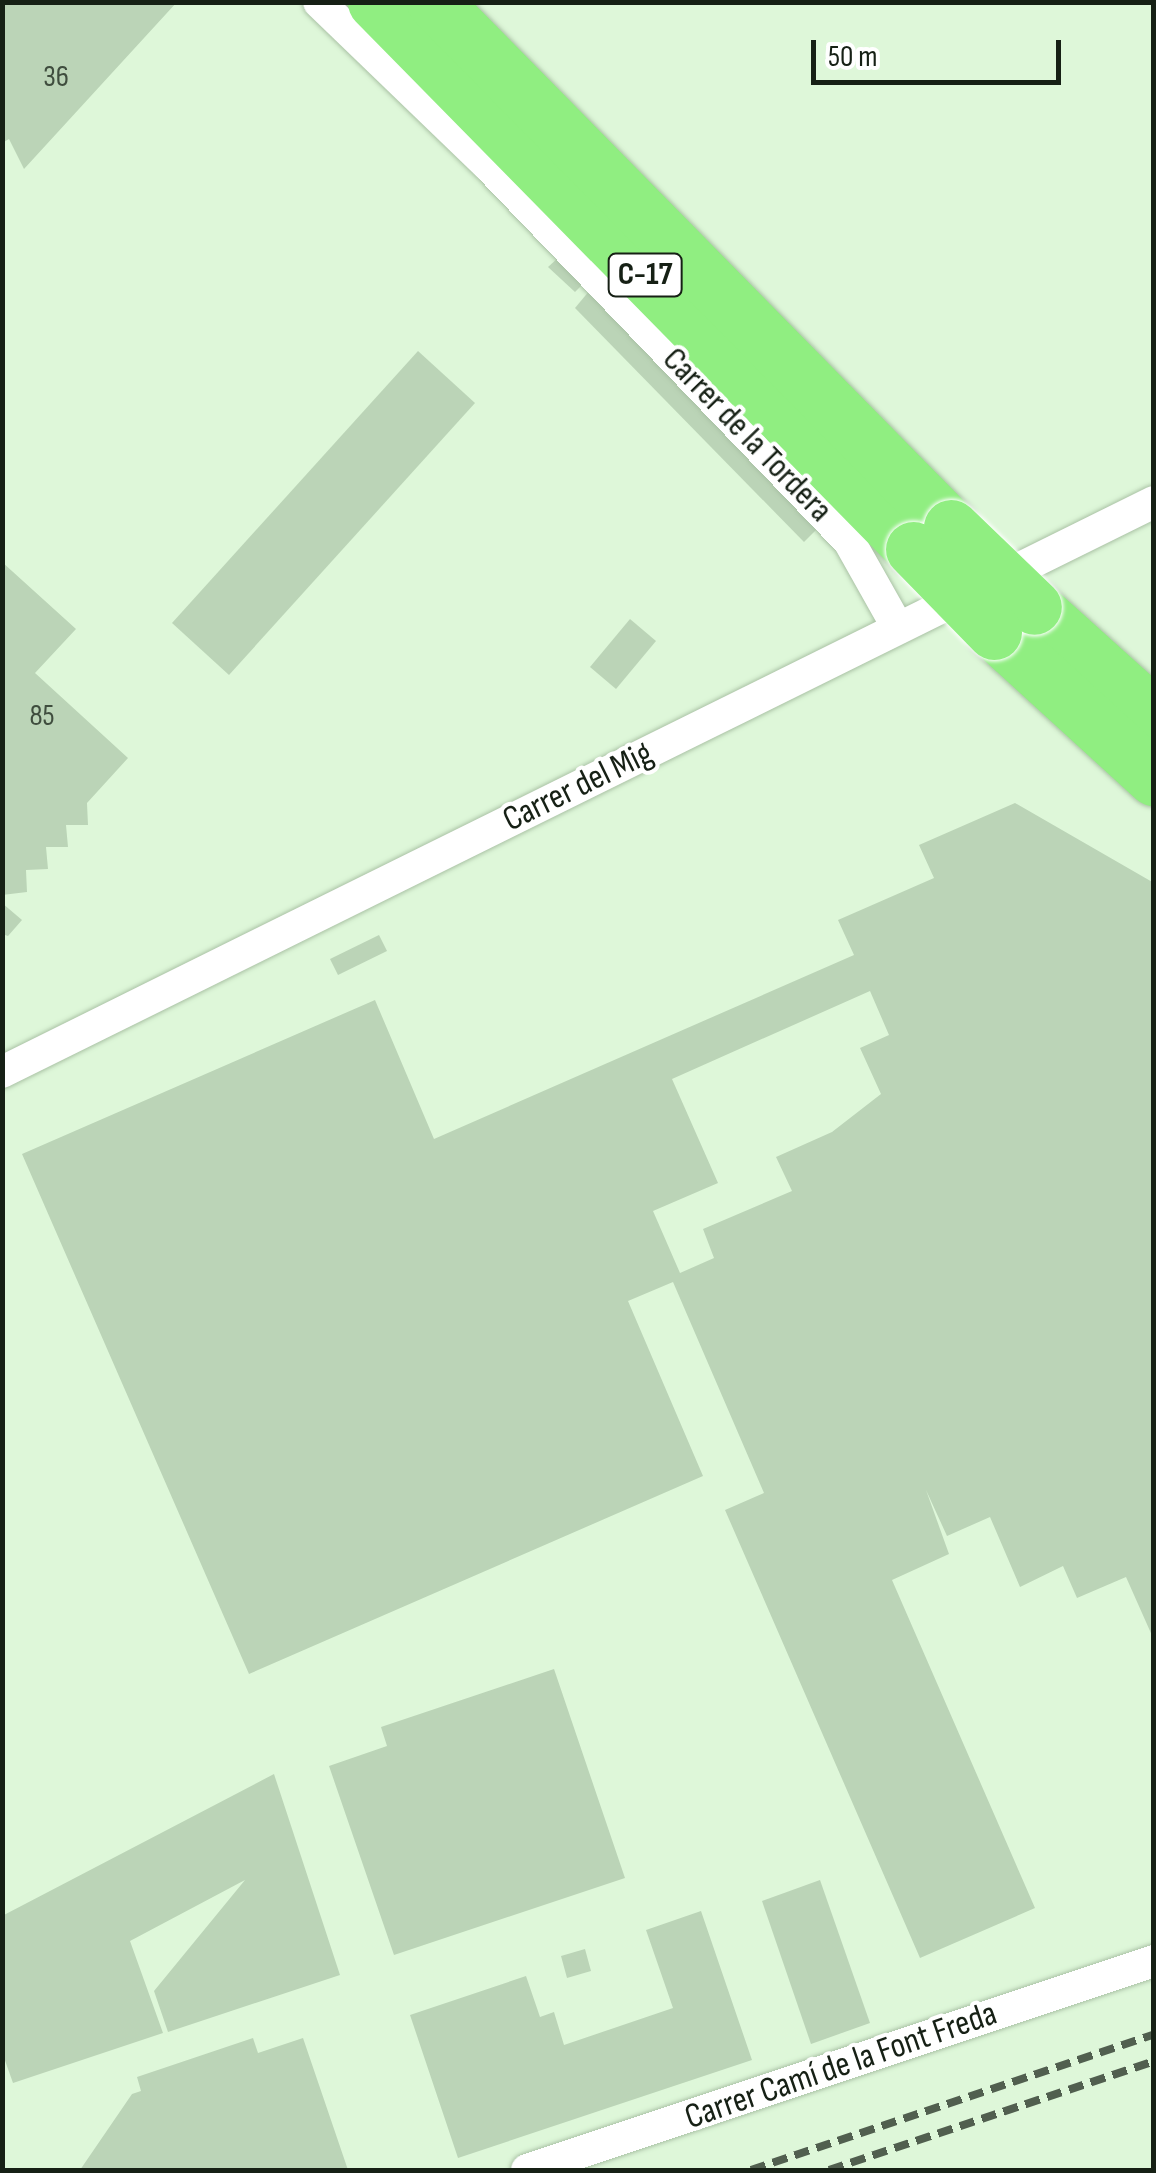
<!DOCTYPE html>
<html>
<head>
<meta charset="utf-8">
<style>
  body { margin:0 }
  #map { position:relative; width:1156px; height:2173px; overflow:hidden; background:#def7d9; font-family:"Sofia Sans Condensed",sans-serif }
  div>[style] { position:absolute }
  [style*='--x'] { left:calc(var(--x)*1px); top:calc(var(--y)*1px); width:calc(var(--w)*1px); rotate:calc(var(--a)*1deg) }
  .building>* { inset:0; background:#bbd4b7 }
  .roads { filter:drop-shadow(0 0 2px #aac2a5) drop-shadow(0 0 2px #aac2a5) }
  .street>* { height:32px; margin:-16px; padding:0 16px; transform-origin:16px; border-radius:16px; background:#fff }
  .highway>* { height:55px; margin:-27.5px; padding:0 27.5px; transform-origin:27.5px; border-radius:27.5px; background:#90ee81 }
  .rail>* { height:8px; margin-top:-4px; transform-origin:0; background:repeating-linear-gradient(90deg,#515f4f 0 15px,transparent 0 23px) }
  .bridges { filter:drop-shadow(0 0 2px #fff) drop-shadow(0 0 2px #fff) }
  .highway-bridge>* { height:55px; margin:-27.5px; padding:0 27.5px; transform-origin:27.5px; border-radius:27.5px; background:#90ee81 }
  span { translate:-50% -50%; white-space:nowrap; text-align:center; line-height:1.15; -webkit-text-stroke:8px #fff; paint-order:stroke }
  .number-label { font-size:30px; color:#3f4d3e }
  .number-label span { -webkit-text-stroke-width:0 }
  .shield-label span { padding:2px 8px; background:#fff; border:2px solid; border-radius:8px; -webkit-text-stroke-width:0 }
  .shield-label { font-size:32px; color:#162015; font-weight:700 }
  .street-label { font-size:35px; color:#162015 }
  .frame { position:absolute; inset:0; border:5px solid #162015; pointer-events:none }
  .scale { position:absolute; left:811px; top:40px; width:250px; height:45px; box-sizing:border-box; border:5px solid #162015; border-top:0; padding-left:12px; font-size:30px; line-height:35px; white-space:nowrap; color:#162015; -webkit-text-stroke:8px #fff; paint-order:stroke }
</style>
</head>
<body>
<div id="map">
  <div class="building">
    <i style="clip-path:polygon(2px 2px,177px 2px,24px 169px,9px 139px,2px 143px)"></i>
    <i style="clip-path:polygon(558px 258px,584px 283px,575px 292px,548px 267px)"></i>
    <i style="clip-path:polygon(590px 290px,820px 526px,804px 542px,575px 308px)"></i>
    <i style="clip-path:polygon(418px 351px,475px 403px,229px 675px,172px 623px)"></i>
    <i style="clip-path:polygon(2px 562px,76px 629px,35px 673px,128px 758px,87px 803px,88px 825px,66px 825px,68px 847px,46px 847px,48px 869px,26px 870px,27px 892px,2px 895px)"></i>
    <i style="clip-path:polygon(630px 619px,656px 641px,616px 689px,590px 667px)"></i>
    <i style="clip-path:polygon(evenodd,1015px 803px,1154px 883px,1154px 1640px,1126px 1577px,1077px 1598px,1063px 1566px,1020px 1587px,990px 1517px,947px 1536px,926px 1490px,949px 1554px,892px 1580px,1035px 1908px,920px 1958px,725px 1510px,764px 1493px,673px 1282px,628px 1301px,703px 1476px,249px 1674px,22px 1154px,375px 1000px,434px 1139px,854px 955px,838px 920px,934px 878px,919px 845px,1015px 803px,870px 991px,889px 1035px,860px 1048px,881px 1094px,832px 1132px,776px 1157px,792px 1191px,703px 1229px,714px 1258px,680px 1273px,653px 1211px,718px 1183px,672px 1079px,870px 991px)"></i>
    <i style="clip-path:polygon(2px 903px,22px 920px,8px 936px,2px 934px)"></i>
    <i style="clip-path:polygon(379px 935px,387px 951px,338px 975px,330px 959px)"></i>
    <i style="clip-path:polygon(554px 1669px,625px 1878px,394px 1955px,329px 1766px,387px 1746px,381px 1727px)"></i>
    <i style="clip-path:polygon(274px 1774px,340px 1975px,168px 2032px,154px 1991px,245px 1880px,130px 1941px,163px 2033px,13px 2083px,2px 2052px,2px 1916px)"></i>
    <i style="clip-path:polygon(820px 1880px,870px 2023px,811px 2044px,762px 1901px)"></i>
    <i style="clip-path:polygon(701px 1911px,752px 2060px,458px 2158px,410px 2015px,526px 1976px,540px 2017px,554px 2012px,564px 2045px,673px 2008px,646px 1930px)"></i>
    <i style="clip-path:polygon(585px 1949px,591px 1971px,567px 1978px,561px 1956px)"></i>
    <i style="clip-path:polygon(253px 2038px,258px 2053px,303px 2038px,348px 2170px,80px 2170px,132px 2094px,141px 2091px,137px 2077px)"></i>
  </div>
  <div class="roads">
    <div class="street">
      <i style="--x:319;--y:2;--w:235;--a:44"></i>
      <i style="--x:488;--y:165;--w:521;--a:46.17"></i>
      <i style="--x:849;--y:541;--w:100;--a:60.6"></i>
      <i style="--x:2;--y:1072;--w:1285;--a:-26.33"></i>
      <i style="--x:527;--y:2170;--w:661;--a:-18.43"></i>
    </div>
    <div class="highway">
      <i style="--x:375;--y:2;--w:767;--a:45.48"></i>
      <i style="--x:434;--y:2;--w:737;--a:45.44"></i>
      <i style="--x:1034;--y:607;--w:161;--a:42"></i>
      <i style="--x:994;--y:632;--w:217;--a:42.4"></i>
    </div>
  </div>
  <div class="rail">
    <i style="--x:751;--y:2170;--w:425;--a:-18.6"></i>
    <i style="--x:829;--y:2170;--w:343;--a:-18.5"></i>
  </div>
  <div class="bridges">
    <div class="highway-bridge">
      <i style="--x:951;--y:527;--w:115;--a:43.9"></i>
      <i style="--x:913;--y:549;--w:116;--a:45.7"></i>
    </div>
  </div>
  <div class="number-label">
    <span style="left:56px;top:77px">36</span>
    <span style="left:42px;top:716px">85</span>
  </div>
  <div class="shield-label">
    <span style="left:645px;top:275px">C-17</span>
  </div>
  <div class="street-label">
    <span style="left:747px;top:435px;rotate:46deg">Carrer de la Tordera</span>
    <span style="left:578px;top:787px;rotate:-26deg">Carrer del Mig</span>
    <span style="left:841px;top:2066px;rotate:-19deg">Carrer Camí de la Font Freda</span>
  </div>
  <div class="frame"></div>
  <div class="scale">50 m</div>
</div>
</body>
</html>
